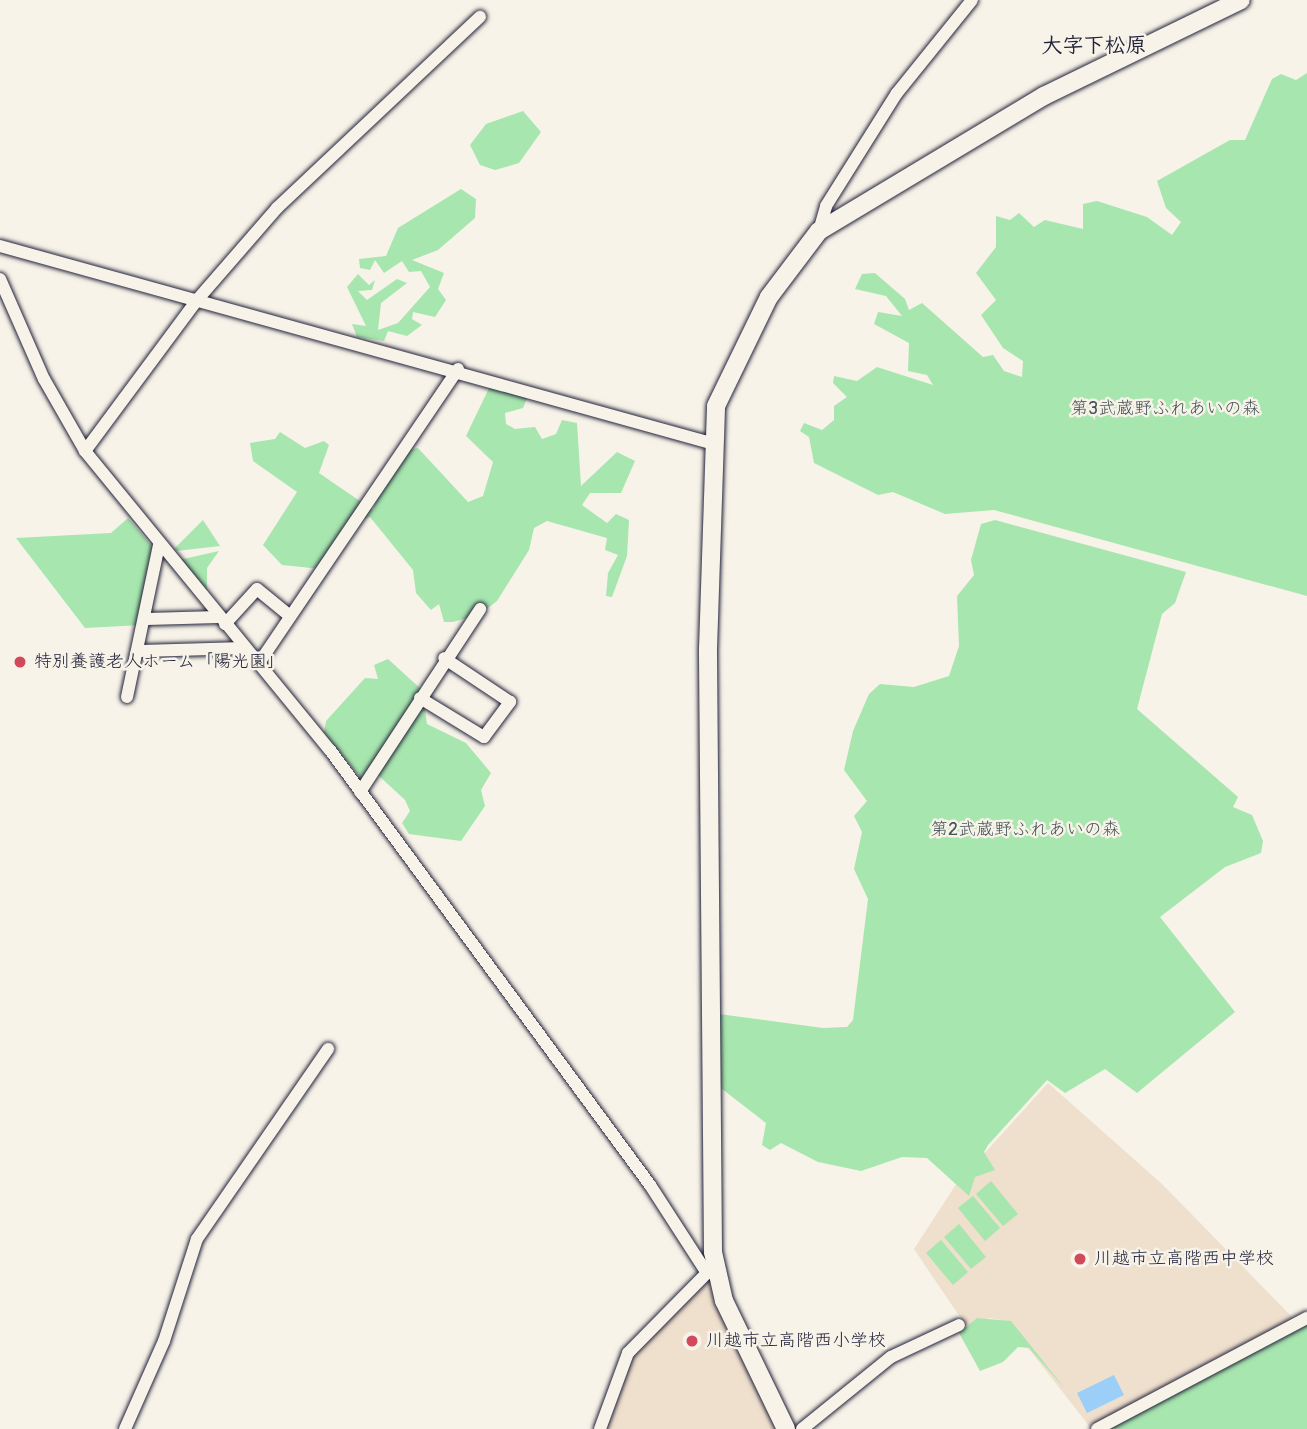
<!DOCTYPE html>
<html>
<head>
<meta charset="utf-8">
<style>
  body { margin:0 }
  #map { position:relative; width:1307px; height:1429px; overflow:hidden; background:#f7f3e8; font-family:Pangolin,"Klee One",sans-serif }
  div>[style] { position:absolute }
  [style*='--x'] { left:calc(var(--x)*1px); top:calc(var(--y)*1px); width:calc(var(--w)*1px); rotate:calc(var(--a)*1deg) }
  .built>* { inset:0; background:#efdfcd }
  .green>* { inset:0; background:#a7e6ae }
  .water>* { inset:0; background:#9bcff8 }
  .roads { filter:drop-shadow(0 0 2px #22223b) drop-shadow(0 0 2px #22223b) }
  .street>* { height:12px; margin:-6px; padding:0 6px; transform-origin:6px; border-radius:6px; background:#f7f3e8 }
  .secondary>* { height:18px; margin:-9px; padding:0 9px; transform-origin:9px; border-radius:9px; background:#f7f3e8 }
  .dots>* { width:19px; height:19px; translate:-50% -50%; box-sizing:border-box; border:4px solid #f7f3e8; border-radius:50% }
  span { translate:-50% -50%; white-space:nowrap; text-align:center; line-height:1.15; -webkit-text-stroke:5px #f7f3e8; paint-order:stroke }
  .park-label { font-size:18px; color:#435358 }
  .poi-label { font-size:18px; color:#22223b }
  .left { translate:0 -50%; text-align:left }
  .quarter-label { font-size:21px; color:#22223b; font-weight:700 }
</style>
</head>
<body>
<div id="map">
  <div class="built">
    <i style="clip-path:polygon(1048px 1083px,1162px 1184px,1295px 1320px,1090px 1427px,1007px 1321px,989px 1318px,966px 1326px,914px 1249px,955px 1186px)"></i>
    <i style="clip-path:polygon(709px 1280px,779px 1429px,605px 1429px,633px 1357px)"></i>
  </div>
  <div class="green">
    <i style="clip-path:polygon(1307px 73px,1307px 596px,994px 510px,945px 514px,893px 492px,878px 495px,814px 463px,809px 437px,800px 431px,804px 423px,822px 430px,834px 420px,834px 406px,847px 397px,833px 383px,834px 376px,857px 381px,877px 367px,933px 385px,927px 375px,908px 371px,909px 343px,874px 324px,878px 312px,902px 316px,886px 296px,855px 289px,862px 274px,875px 273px,905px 299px,909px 310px,922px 303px,983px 357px,993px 355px,1004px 371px,1022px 377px,1023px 361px,1003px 348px,981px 315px,996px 300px,976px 273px,996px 247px,996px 216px,1010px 220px,1019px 213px,1034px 227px,1045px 220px,1083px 229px,1083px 204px,1097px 201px,1147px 217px,1172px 235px,1181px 222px,1166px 208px,1157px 181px,1230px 140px,1245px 140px,1272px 79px,1281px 74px,1296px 80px)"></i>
    <i style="clip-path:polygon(523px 111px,541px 132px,519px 163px,495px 170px,480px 165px,470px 145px,486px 124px)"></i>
    <i style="clip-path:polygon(461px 189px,476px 199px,475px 218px,438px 250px,412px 260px,444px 273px,438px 289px,446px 300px,435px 317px,413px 312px,412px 319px,422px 325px,407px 336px,388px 331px,384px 341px,357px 337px,352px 324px,366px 326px,347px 287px,358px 274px,369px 285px,375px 280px,372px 290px,358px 291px,367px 300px,397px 279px,407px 283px,381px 303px,378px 330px,398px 323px,430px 287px,421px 271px,409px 272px,402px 261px,384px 273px,375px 260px,370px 270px,360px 268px,359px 259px,386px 256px,398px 228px)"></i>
    <i style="clip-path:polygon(490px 386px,527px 398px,523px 408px,505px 413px,506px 424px,515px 429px,535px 427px,542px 439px,556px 434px,562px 420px,577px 423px,581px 486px,617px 452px,635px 461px,621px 493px,590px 493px,582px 505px,607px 523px,616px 514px,629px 520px,627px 556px,612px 597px,606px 596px,608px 573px,618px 555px,605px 550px,607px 538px,547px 521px,534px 528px,529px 550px,497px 601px,480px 614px,453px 622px,444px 622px,439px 604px,431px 610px,416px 593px,413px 570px,370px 517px,357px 521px,321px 569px,282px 565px,263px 545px,297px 492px,253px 461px,250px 443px,275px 439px,280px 432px,305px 448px,324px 441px,329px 445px,319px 473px,373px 510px,397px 452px,418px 448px,468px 502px,483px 496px,493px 462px,466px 436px)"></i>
    <i style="clip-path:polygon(128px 518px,155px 550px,142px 625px,85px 628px,16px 538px,111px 533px)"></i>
    <i style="clip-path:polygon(203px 520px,220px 546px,176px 551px,175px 548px)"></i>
    <i style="clip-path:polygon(995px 520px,1186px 572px,1175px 603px,1162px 614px,1137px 709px,1238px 797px,1233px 807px,1252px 815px,1263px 841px,1261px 853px,1225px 867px,1160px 917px,1235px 1012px,1137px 1093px,1105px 1069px,1065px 1093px,1047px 1080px,988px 1145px,984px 1152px,995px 1170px,975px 1177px,969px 1196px,927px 1158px,902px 1157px,861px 1171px,818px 1162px,781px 1143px,770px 1150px,762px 1145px,766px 1123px,717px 1085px,719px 1014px,823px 1028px,847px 1027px,853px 1020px,868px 899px,854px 869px,862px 832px,854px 816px,867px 801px,844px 770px,853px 731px,869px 694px,880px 684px,914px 687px,949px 676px,959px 646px,957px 596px,974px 575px,971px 560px,981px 524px)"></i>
    <i style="clip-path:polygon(219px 551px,207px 568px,207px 594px,179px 560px)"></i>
    <i style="clip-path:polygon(388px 659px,422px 690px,427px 724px,466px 743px,491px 773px,481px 790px,485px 806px,461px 841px,409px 834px,402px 823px,410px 811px,405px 800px,378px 775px,361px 778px,324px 733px,326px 721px,365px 678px,378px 679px,374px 665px)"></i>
    <i style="clip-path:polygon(991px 1181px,1018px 1214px,1003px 1226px,976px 1194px)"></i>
    <i style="clip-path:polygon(973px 1196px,1000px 1228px,985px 1241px,958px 1208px)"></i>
    <i style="clip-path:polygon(959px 1224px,986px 1257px,971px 1269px,944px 1237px)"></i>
    <i style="clip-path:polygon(941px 1240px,968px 1272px,953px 1285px,926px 1253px)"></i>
    <i style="clip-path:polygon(977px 1318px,1011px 1321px,1066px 1390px,1029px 1348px,1018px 1347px,1003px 1362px,980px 1371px,959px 1333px)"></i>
    <i style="clip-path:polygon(1307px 1320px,1307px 1429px,1106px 1429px)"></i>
  </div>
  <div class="water">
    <i style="clip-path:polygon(1114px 1375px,1124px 1395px,1087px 1413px,1077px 1393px)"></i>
  </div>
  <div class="roads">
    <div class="street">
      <i style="--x:819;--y:231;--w:26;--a:-74"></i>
      <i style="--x:826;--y:206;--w:133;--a:-57.9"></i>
      <i style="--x:897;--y:93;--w:119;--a:-51.1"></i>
      <i style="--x:0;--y:246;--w:738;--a:15.49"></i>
      <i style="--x:0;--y:279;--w:109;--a:66.3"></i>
      <i style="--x:44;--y:379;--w:83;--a:60.3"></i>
      <i style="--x:85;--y:451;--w:387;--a:50.7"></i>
      <i style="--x:330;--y:750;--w:540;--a:53.66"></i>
      <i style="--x:650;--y:1185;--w:105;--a:57.1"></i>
      <i style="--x:707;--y:1273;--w:9;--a:-21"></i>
      <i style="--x:85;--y:451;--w:189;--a:-53.4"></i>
      <i style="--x:198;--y:299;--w:121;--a:-49"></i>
      <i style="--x:277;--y:208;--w:279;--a:-43.3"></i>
      <i style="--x:147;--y:619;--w:71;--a:-1.6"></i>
      <i style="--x:225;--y:624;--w:47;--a:-47.6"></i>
      <i style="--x:257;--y:589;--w:43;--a:39.3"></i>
      <i style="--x:141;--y:651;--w:103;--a:-1.7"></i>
      <i style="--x:259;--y:663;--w:355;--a:-55.9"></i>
      <i style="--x:127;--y:697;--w:155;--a:-78.1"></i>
      <i style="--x:420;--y:698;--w:75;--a:31.4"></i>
      <i style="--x:484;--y:737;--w:44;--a:-53.4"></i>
      <i style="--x:510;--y:702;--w:79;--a:-146.3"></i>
      <i style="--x:360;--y:792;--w:219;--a:-56.7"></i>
      <i style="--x:125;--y:1429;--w:96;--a:-66.1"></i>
      <i style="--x:164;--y:1341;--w:107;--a:-72.1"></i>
      <i style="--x:197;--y:1239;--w:231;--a:-55.4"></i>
      <i style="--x:600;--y:1429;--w:81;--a:-69.8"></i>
      <i style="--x:628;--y:1353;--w:112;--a:-45.4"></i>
      <i style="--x:802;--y:1429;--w:114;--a:-39"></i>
      <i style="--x:891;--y:1357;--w:75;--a:-25.2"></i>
      <i style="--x:1097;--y:1429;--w:238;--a:-27.9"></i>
    </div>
    <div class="secondary">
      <i style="--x:786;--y:1429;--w:142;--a:-115.8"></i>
      <i style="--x:724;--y:1301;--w:50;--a:-102.7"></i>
      <i style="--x:713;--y:1252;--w:603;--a:-90.48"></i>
      <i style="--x:708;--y:649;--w:243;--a:-88.1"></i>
      <i style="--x:716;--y:406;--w:121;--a:-64.1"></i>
      <i style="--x:769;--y:297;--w:83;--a:-52.9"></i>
      <i style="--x:819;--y:231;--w:262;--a:-31"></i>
      <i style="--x:1044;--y:96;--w:219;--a:-26"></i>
    </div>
  </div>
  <div class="dots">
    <i style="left:20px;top:662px;background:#d1495b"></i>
    <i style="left:1080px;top:1259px;background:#d1495b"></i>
    <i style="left:692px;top:1341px;background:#d1495b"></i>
  </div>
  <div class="park-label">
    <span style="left:1165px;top:409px">第3武蔵野ふれあいの森</span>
    <span style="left:1025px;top:830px">第2武蔵野ふれあいの森</span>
  </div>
  <div class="poi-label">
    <span class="left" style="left:34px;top:662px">特別養護老人ホーム「陽光園」</span>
    <span class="left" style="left:1094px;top:1259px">川越市立高階西中学校</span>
    <span class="left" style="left:706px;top:1341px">川越市立高階西小学校</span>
  </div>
  <div class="quarter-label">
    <span style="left:1094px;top:46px">大字下松原</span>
  </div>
</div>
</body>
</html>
